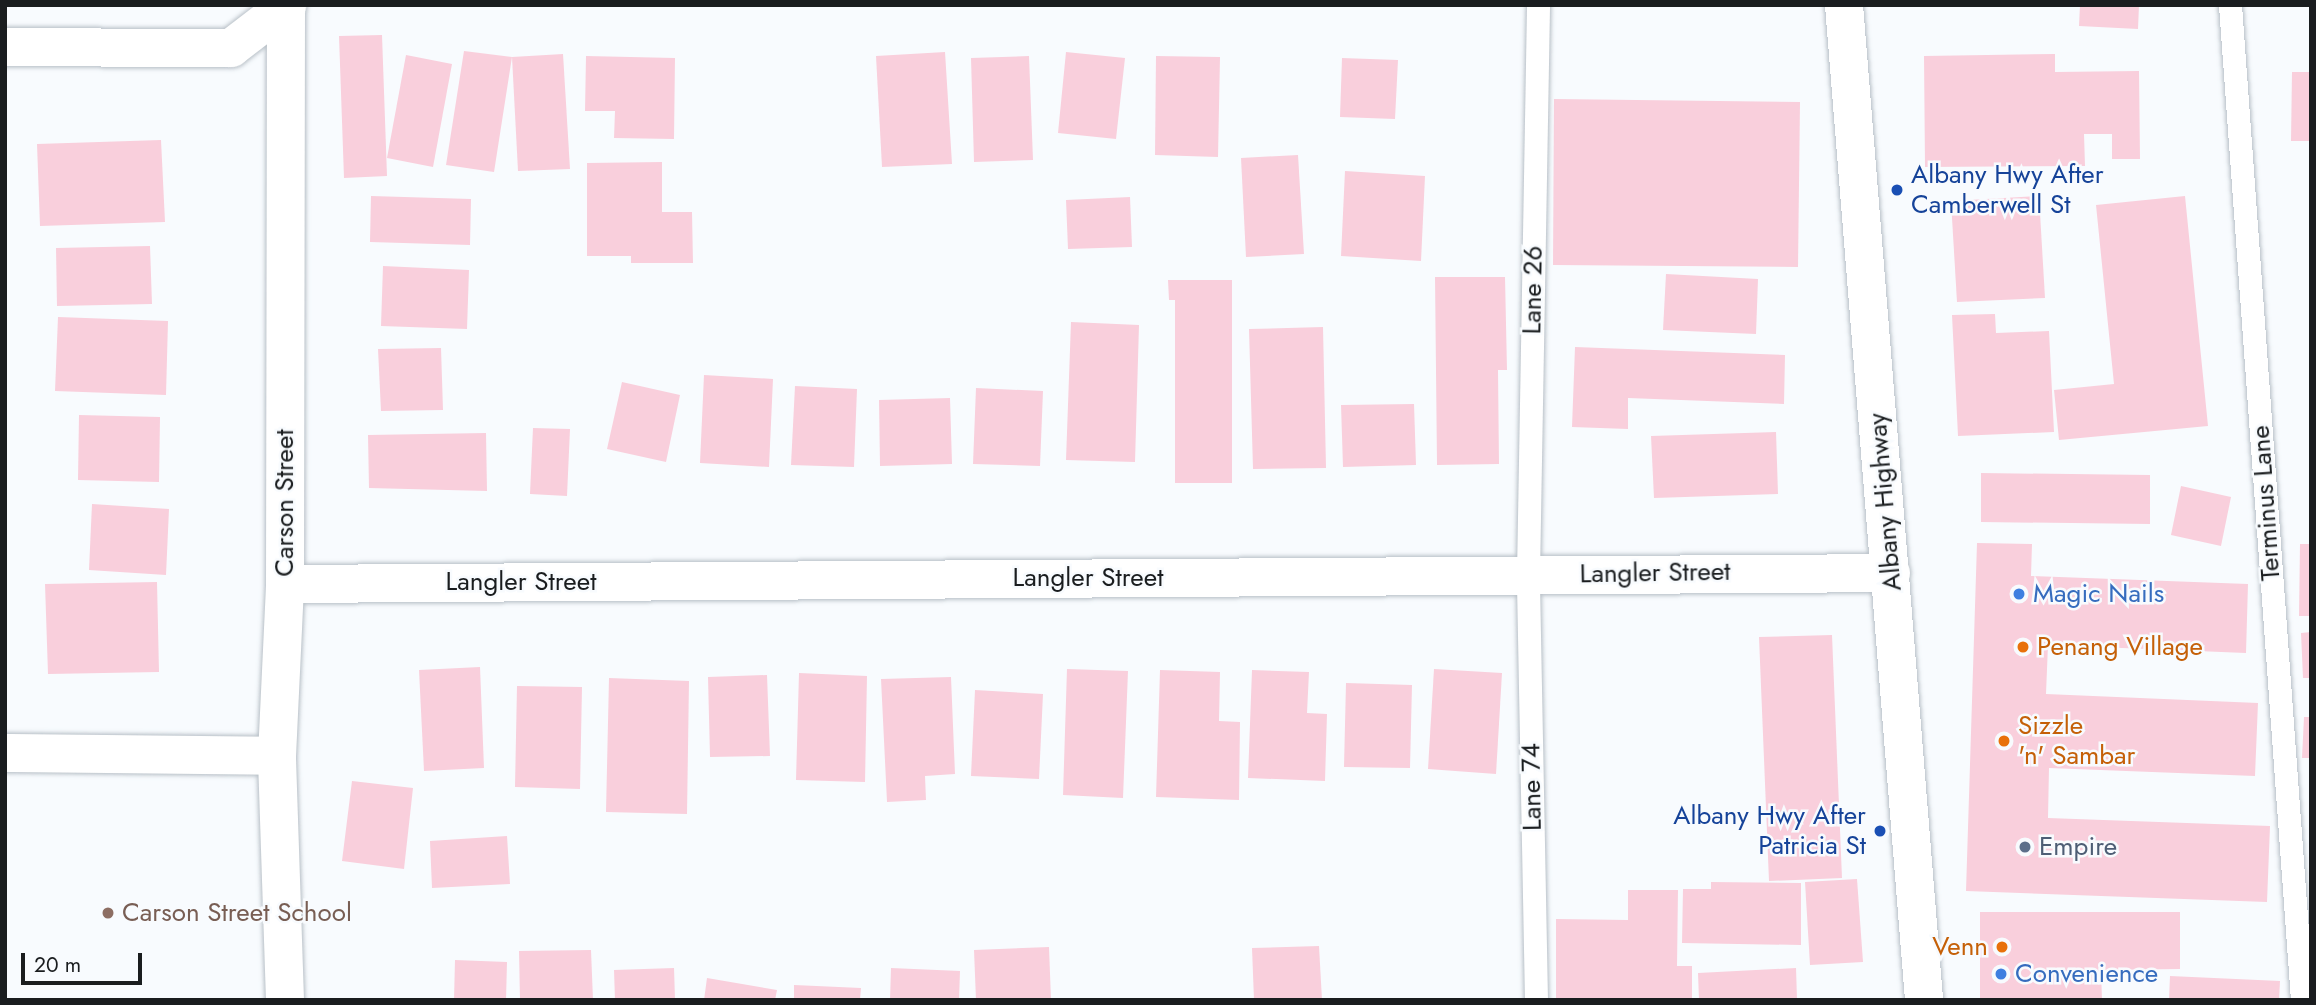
<!DOCTYPE html>
<html>
<head>
<meta charset="utf-8">
<style>
  body { margin:0 }
  #map { position:relative; width:2316px; height:1005px; overflow:hidden; background:#f8fbfe; font-family:Jost,sans-serif }
  div>[style] { position:absolute }
  [style*='--x'] { left:calc(var(--x)*1px); top:calc(var(--y)*1px); width:calc(var(--w)*1px); rotate:calc(var(--a)*1deg) }
  .building>* { inset:0; background:#f9cfdc }
  .roads { filter:drop-shadow(0 0 2px #b8c0c7) drop-shadow(0 0 2px #b8c0c7) }
  .service>* { height:23px; margin:-11.5px; padding:0 11.5px; transform-origin:11.5px; border-radius:11.5px; background:#fff }
  .minor>* { height:38px; margin:-19px; padding:0 19px; transform-origin:19px; border-radius:19px; background:#fff }
  .secondary>* { height:38px; margin:-19px; padding:0 19px; transform-origin:19px; border-radius:19px; background:#fff }
  .dots>* { width:19px; height:19px; translate:-50% -50%; box-sizing:border-box; border:4px solid #f8fbfe; border-radius:50% }
  span { translate:-50% -50%; white-space:nowrap; text-align:center; line-height:1.15; -webkit-text-stroke:5px #f8fbfe; paint-order:stroke }
  .transit-label { font-size:26px; color:#164399 }
  .left { translate:0 -50%; text-align:left }
  .right { translate:-100% -50%; text-align:right }
  .street-label { font-size:26px; color:#1a1d1f }
  .shop-label { font-size:26px; color:#366cbe }
  .food-label { font-size:26px; color:#c56008 }
  .service-label { font-size:26px; color:#4e5e75 }
  .education-label { font-size:26px; color:#785e54 }
  .frame { position:absolute; inset:0; border:7px solid #1a1d1f; pointer-events:none }
  .scale { position:absolute; left:21px; top:953px; width:121px; height:32px; box-sizing:border-box; border:4px solid #1a1d1f; border-top:0; padding-left:9px; font-size:21px; line-height:24px; white-space:nowrap; color:#1a1d1f; -webkit-text-stroke:5px #f8fbfe; paint-order:stroke }
</style>
</head>
<body>
<div id="map">
  <div class="building">
    <i style="clip-path:polygon(2080px 5px,2139px 5px,2138px 29px,2079px 26px)"></i>
    <i style="clip-path:polygon(382px 35px,387px 176px,344px 178px,339px 36px)"></i>
    <i style="clip-path:polygon(464px 51px,512px 57px,494px 172px,446px 165px)"></i>
    <i style="clip-path:polygon(945px 52px,952px 164px,882px 167px,876px 56px)"></i>
    <i style="clip-path:polygon(1066px 52px,1125px 58px,1116px 139px,1058px 133px)"></i>
    <i style="clip-path:polygon(563px 54px,570px 169px,518px 171px,512px 57px)"></i>
    <i style="clip-path:polygon(2055px 54px,2055px 72px,2139px 71px,2140px 159px,2112px 159px,2112px 134px,2084px 134px,2085px 166px,1925px 167px,1924px 56px)"></i>
    <i style="clip-path:polygon(406px 55px,452px 64px,433px 167px,387px 158px)"></i>
    <i style="clip-path:polygon(586px 56px,675px 58px,674px 139px,614px 138px,615px 111px,585px 111px)"></i>
    <i style="clip-path:polygon(1029px 56px,1033px 160px,974px 162px,971px 58px)"></i>
    <i style="clip-path:polygon(1156px 56px,1220px 57px,1218px 157px,1155px 155px)"></i>
    <i style="clip-path:polygon(1342px 58px,1398px 60px,1395px 119px,1340px 117px)"></i>
    <i style="clip-path:polygon(2292px 72px,2311px 72px,2311px 141px,2291px 141px)"></i>
    <i style="clip-path:polygon(1554px 99px,1800px 102px,1798px 267px,1553px 265px)"></i>
    <i style="clip-path:polygon(161px 140px,165px 222px,40px 226px,37px 144px)"></i>
    <i style="clip-path:polygon(1298px 155px,1304px 254px,1246px 257px,1241px 158px)"></i>
    <i style="clip-path:polygon(662px 162px,662px 212px,692px 212px,693px 263px,631px 263px,631px 256px,587px 256px,587px 163px)"></i>
    <i style="clip-path:polygon(1345px 171px,1425px 176px,1421px 261px,1341px 256px)"></i>
    <i style="clip-path:polygon(371px 196px,471px 199px,470px 245px,370px 242px)"></i>
    <i style="clip-path:polygon(2039px 196px,2045px 298px,1957px 302px,1951px 201px)"></i>
    <i style="clip-path:polygon(2185px 196px,2208px 426px,2059px 440px,2054px 390px,2114px 384px,2096px 205px)"></i>
    <i style="clip-path:polygon(1130px 197px,1132px 247px,1068px 249px,1066px 200px)"></i>
    <i style="clip-path:polygon(150px 246px,152px 304px,57px 306px,56px 248px)"></i>
    <i style="clip-path:polygon(383px 266px,469px 270px,467px 329px,381px 326px)"></i>
    <i style="clip-path:polygon(1666px 274px,1758px 279px,1756px 334px,1663px 330px)"></i>
    <i style="clip-path:polygon(1435px 277px,1505px 277px,1507px 370px,1498px 370px,1499px 464px,1437px 465px)"></i>
    <i style="clip-path:polygon(1168px 280px,1232px 280px,1232px 483px,1175px 483px,1175px 300px,1169px 300px)"></i>
    <i style="clip-path:polygon(1995px 314px,1996px 333px,2049px 331px,2054px 432px,1958px 436px,1952px 315px)"></i>
    <i style="clip-path:polygon(58px 317px,168px 321px,166px 395px,55px 391px)"></i>
    <i style="clip-path:polygon(1071px 322px,1139px 325px,1135px 462px,1066px 460px)"></i>
    <i style="clip-path:polygon(1323px 327px,1326px 468px,1253px 469px,1249px 329px)"></i>
    <i style="clip-path:polygon(1575px 347px,1785px 355px,1784px 404px,1628px 398px,1628px 429px,1572px 427px)"></i>
    <i style="clip-path:polygon(441px 348px,443px 410px,381px 411px,378px 349px)"></i>
    <i style="clip-path:polygon(704px 375px,773px 379px,769px 467px,700px 463px)"></i>
    <i style="clip-path:polygon(622px 382px,680px 395px,666px 462px,607px 449px)"></i>
    <i style="clip-path:polygon(795px 386px,857px 389px,854px 467px,791px 465px)"></i>
    <i style="clip-path:polygon(976px 388px,1043px 391px,1040px 466px,973px 464px)"></i>
    <i style="clip-path:polygon(950px 398px,952px 464px,880px 466px,879px 400px)"></i>
    <i style="clip-path:polygon(1414px 404px,1416px 465px,1343px 467px,1341px 405px)"></i>
    <i style="clip-path:polygon(79px 415px,160px 417px,159px 482px,78px 480px)"></i>
    <i style="clip-path:polygon(533px 428px,570px 429px,567px 496px,530px 494px)"></i>
    <i style="clip-path:polygon(1776px 432px,1778px 494px,1654px 498px,1651px 436px)"></i>
    <i style="clip-path:polygon(486px 433px,487px 491px,369px 488px,368px 435px)"></i>
    <i style="clip-path:polygon(1981px 473px,2150px 475px,2150px 524px,1981px 522px)"></i>
    <i style="clip-path:polygon(2181px 486px,2231px 497px,2221px 546px,2171px 535px)"></i>
    <i style="clip-path:polygon(92px 504px,169px 509px,166px 575px,89px 570px)"></i>
    <i style="clip-path:polygon(1977px 543px,2032px 544px,2031px 576px,2248px 584px,2246px 653px,2048px 645px,2046px 694px,2258px 703px,2255px 776px,2049px 768px,2048px 818px,2270px 826px,2267px 902px,1966px 891px)"></i>
    <i style="clip-path:polygon(2300px 544px,2311px 544px,2311px 616px,2299px 616px)"></i>
    <i style="clip-path:polygon(157px 582px,159px 672px,48px 674px,45px 584px)"></i>
    <i style="clip-path:polygon(2311px 632px,2311px 678px,2303px 678px,2301px 633px)"></i>
    <i style="clip-path:polygon(1832px 635px,1842px 878px,1769px 881px,1759px 637px)"></i>
    <i style="clip-path:polygon(480px 667px,484px 768px,424px 771px,419px 670px)"></i>
    <i style="clip-path:polygon(1067px 669px,1128px 671px,1123px 798px,1063px 795px)"></i>
    <i style="clip-path:polygon(1434px 669px,1502px 673px,1496px 774px,1428px 769px)"></i>
    <i style="clip-path:polygon(1160px 670px,1220px 672px,1219px 721px,1240px 722px,1239px 800px,1156px 797px)"></i>
    <i style="clip-path:polygon(1252px 670px,1309px 672px,1307px 713px,1327px 714px,1325px 781px,1248px 778px)"></i>
    <i style="clip-path:polygon(799px 673px,867px 676px,865px 782px,796px 780px)"></i>
    <i style="clip-path:polygon(767px 675px,770px 756px,710px 757px,708px 677px)"></i>
    <i style="clip-path:polygon(951px 677px,955px 774px,925px 776px,926px 800px,887px 802px,881px 679px)"></i>
    <i style="clip-path:polygon(609px 678px,689px 681px,687px 814px,606px 812px)"></i>
    <i style="clip-path:polygon(1346px 683px,1412px 685px,1410px 768px,1344px 767px)"></i>
    <i style="clip-path:polygon(517px 686px,582px 687px,580px 789px,515px 787px)"></i>
    <i style="clip-path:polygon(975px 690px,1043px 694px,1039px 779px,971px 776px)"></i>
    <i style="clip-path:polygon(2304px 717px,2311px 717px,2311px 758px,2302px 758px)"></i>
    <i style="clip-path:polygon(352px 781px,413px 788px,404px 869px,342px 861px)"></i>
    <i style="clip-path:polygon(507px 836px,510px 884px,432px 888px,430px 841px)"></i>
    <i style="clip-path:polygon(1857px 879px,1863px 962px,1810px 965px,1805px 882px)"></i>
    <i style="clip-path:polygon(1711px 882px,1801px 883px,1801px 945px,1682px 943px,1683px 889px,1711px 889px)"></i>
    <i style="clip-path:polygon(1628px 890px,1678px 890px,1677px 966px,1692px 966px,1692px 1000px,1556px 1000px,1556px 919px,1628px 920px)"></i>
    <i style="clip-path:polygon(1980px 912px,2180px 912px,2180px 969px,2101px 970px,2102px 1000px,1980px 1000px)"></i>
    <i style="clip-path:polygon(1319px 946px,1322px 1000px,1254px 1000px,1252px 948px)"></i>
    <i style="clip-path:polygon(1049px 947px,1051px 1000px,976px 1000px,974px 950px)"></i>
    <i style="clip-path:polygon(591px 950px,593px 1000px,520px 1000px,519px 951px)"></i>
    <i style="clip-path:polygon(455px 960px,507px 962px,506px 1000px,454px 1000px)"></i>
    <i style="clip-path:polygon(674px 968px,675px 1000px,615px 1000px,614px 970px)"></i>
    <i style="clip-path:polygon(891px 968px,960px 971px,959px 1000px,890px 1000px)"></i>
    <i style="clip-path:polygon(1796px 968px,1797px 1000px,1699px 1000px,1698px 973px)"></i>
    <i style="clip-path:polygon(2170px 976px,2280px 981px,2279px 1000px,2169px 1000px)"></i>
    <i style="clip-path:polygon(707px 978px,777px 990px,775px 1000px,704px 1000px)"></i>
    <i style="clip-path:polygon(794px 985px,861px 988px,860px 1000px,794px 1000px)"></i>
  </div>
  <div class="roads">
    <div class="service">
      <i style="--x:2230;--y:5;--w:998;--a:85.86"></i>
      <i style="--x:1536;--y:1000;--w:426;--a:-91.1"></i>
      <i style="--x:1528;--y:574;--w:569;--a:-88.99"></i>
    </div>
    <div class="minor">
      <i style="--x:5;--y:47;--w:226;--a:0.3"></i>
      <i style="--x:231;--y:48;--w:71;--a:-37.5"></i>
      <i style="--x:285;--y:584;--w:1606;--a:-0.39"></i>
      <i style="--x:5;--y:753;--w:272;--a:0.6"></i>
      <i style="--x:285;--y:1000;--w:244;--a:-91.9"></i>
      <i style="--x:277;--y:756;--w:172;--a:-87.3"></i>
      <i style="--x:285;--y:584;--w:579;--a:-89.9"></i>
    </div>
    <div class="secondary">
      <i style="--x:1844;--y:5;--w:998;--a:85.4"></i>
    </div>
  </div>
  <div class="dots">
    <i style="left:1897px;top:190px;background:#1a4fb4"></i>
    <i style="left:2019px;top:594px;background:#3f7fe0"></i>
    <i style="left:2023px;top:647px;background:#e8710a"></i>
    <i style="left:2004px;top:741px;background:#e8710a"></i>
    <i style="left:1880px;top:831px;background:#1a4fb4"></i>
    <i style="left:2025px;top:847px;background:#5c6f8a"></i>
    <i style="left:108px;top:913px;background:#8d6e63"></i>
    <i style="left:2002px;top:947px;background:#e8710a"></i>
    <i style="left:2001px;top:974px;background:#3f7fe0"></i>
  </div>
  <div class="transit-label">
    <span class="left" style="left:1911px;top:190px">Albany Hwy After<br>Camberwell St</span>
    <span class="right" style="left:1866px;top:831px">Albany Hwy After<br>Patricia St</span>
  </div>
  <div class="street-label">
    <span style="left:1533px;top:290px;rotate:-89deg">Lane 26</span>
    <span style="left:1885px;top:502px;rotate:-95deg">Albany Highway</span>
    <span style="left:285px;top:503px;rotate:-90deg">Carson Street</span>
    <span style="left:2266px;top:503px;rotate:-94deg">Terminus Lane</span>
    <span style="left:1655px;top:573px;rotate:-1deg">Langler Street</span>
    <span style="left:1088px;top:578px">Langler Street</span>
    <span style="left:521px;top:582px">Langler Street</span>
    <span style="left:1532px;top:787px;rotate:-91deg">Lane 74</span>
  </div>
  <div class="shop-label">
    <span class="left" style="left:2033px;top:594px">Magic Nails</span>
    <span class="left" style="left:2015px;top:974px">Convenience</span>
  </div>
  <div class="food-label">
    <span class="left" style="left:2037px;top:647px">Penang Village</span>
    <span class="left" style="left:2018px;top:741px">Sizzle<br>'n' Sambar</span>
    <span class="right" style="left:1988px;top:947px">Venn</span>
  </div>
  <div class="service-label">
    <span class="left" style="left:2039px;top:847px">Empire</span>
  </div>
  <div class="education-label">
    <span class="left" style="left:122px;top:913px">Carson Street School</span>
  </div>
  <div class="frame"></div>
  <div class="scale">20 m</div>
</div>
</body>
</html>
